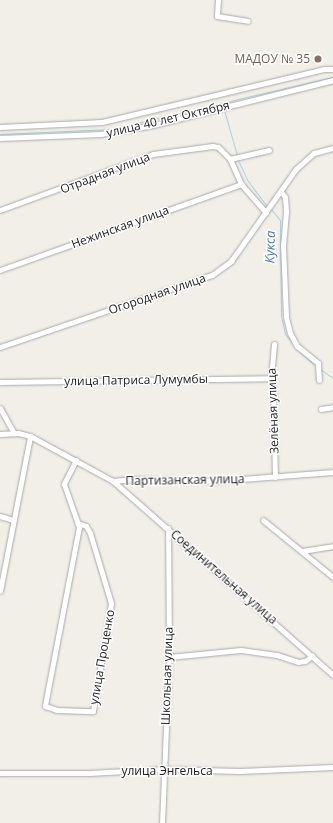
<!DOCTYPE html>
<html>
<head>
<meta charset="utf-8">
<style>
  body { margin:0 }
  #map { position:relative; width:333px; height:823px; overflow:hidden; background:#f2efe9; font-family:"Open Sans",sans-serif }
  div>[style] { position:absolute }
  [style*='--x'] { left:calc(var(--x)*1px); top:calc(var(--y)*1px); width:calc(var(--w)*1px); rotate:calc(var(--a)*1deg) }
  .stream>* { height:1px; margin:-0.5px; padding:0 0.5px; transform-origin:0.5px; border-radius:0.5px; background:#aad3df }
  .roads { filter:drop-shadow(0 0 1px #a9a9a9) drop-shadow(0 0 1px #a9a9a9) }
  .minor>* { height:5px; margin:-2.5px; padding:0 2.5px; transform-origin:2.5px; border-radius:2.5px; background:#fff }
  .dots>* { width:11px; height:11px; translate:-50% -50%; box-sizing:border-box; border:2px solid #fff; border-radius:50% }
  span { translate:-50% -50%; white-space:nowrap; text-align:center; line-height:1.15; -webkit-text-stroke:3px #fff; paint-order:stroke }
  .education-label { font-size:12px; color:#785e54 }
  .right { translate:-100% -50%; text-align:right }
  .street-label { font-size:12px; color:#222 }
  .water-label { font-size:13px; color:#4a7aab; font-style:italic }
</style>
</head>
<body>
<div id="map">
  <div class="stream">
    <i style="--x:224;--y:110;--w:47;--a:73.9"></i>
    <i style="--x:0;--y:134;--w:111;--a:-2.6"></i>
    <i style="--x:111;--y:129;--w:228;--a:-13.2"></i>
    <i style="--x:238;--y:160;--w:23;--a:65"></i>
    <i style="--x:248;--y:181;--w:31;--a:53"></i>
    <i style="--x:271;--y:209;--w:14;--a:51"></i>
    <i style="--x:280;--y:220;--w:96;--a:89.4"></i>
    <i style="--x:281;--y:316;--w:18;--a:77"></i>
    <i style="--x:285;--y:334;--w:14;--a:51"></i>
    <i style="--x:297;--y:349;--w:23;--a:43"></i>
    <i style="--x:320;--y:369;--w:16;--a:35"></i>
  </div>
  <div class="roads">
    <div class="minor">
      <i style="--x:218;--y:0;--w:16;--a:94"></i>
      <i style="--x:217;--y:16;--w:31;--a:9"></i>
      <i style="--x:0;--y:127;--w:102;--a:-2.8"></i>
      <i style="--x:102;--y:122;--w:229;--a:-13.4"></i>
      <i style="--x:325;--y:69;--w:8;--a:0"></i>
      <i style="--x:0;--y:138;--w:101;--a:-2.3"></i>
      <i style="--x:101;--y:134;--w:53;--a:-9.8"></i>
      <i style="--x:153;--y:125;--w:186;--a:-14"></i>
      <i style="--x:230;--y:159;--w:40;--a:-13"></i>
      <i style="--x:281;--y:192;--w:6;--a:51"></i>
      <i style="--x:285;--y:197;--w:15;--a:86"></i>
      <i style="--x:286;--y:212;--w:33;--a:95"></i>
      <i style="--x:283;--y:245;--w:72;--a:87.6"></i>
      <i style="--x:286;--y:317;--w:16;--a:76"></i>
      <i style="--x:290;--y:333;--w:15;--a:62"></i>
      <i style="--x:297;--y:346;--w:27;--a:39"></i>
      <i style="--x:318;--y:363;--w:17;--a:87"></i>
      <i style="--x:0;--y:210;--w:163;--a:-20.1"></i>
      <i style="--x:153;--y:154;--w:60;--a:-7.7"></i>
      <i style="--x:212;--y:146;--w:6;--a:9"></i>
      <i style="--x:218;--y:147;--w:17;--a:45"></i>
      <i style="--x:230;--y:159;--w:27;--a:66"></i>
      <i style="--x:241;--y:184;--w:38;--a:49"></i>
      <i style="--x:0;--y:270;--w:256;--a:-19.6"></i>
      <i style="--x:274;--y:344;--w:34;--a:95"></i>
      <i style="--x:271;--y:378;--w:5;--a:68"></i>
      <i style="--x:273;--y:383;--w:94;--a:88.8"></i>
      <i style="--x:0;--y:347;--w:224;--a:-18.8"></i>
      <i style="--x:212;--y:275;--w:24;--a:-36"></i>
      <i style="--x:231;--y:261;--w:113;--a:-54.8"></i>
      <i style="--x:296;--y:169;--w:24;--a:-42"></i>
      <i style="--x:314;--y:153;--w:20;--a:-15"></i>
      <i style="--x:0;--y:382;--w:271;--a:-0.8"></i>
      <i style="--x:0;--y:408;--w:29;--a:61"></i>
      <i style="--x:321;--y:409;--w:12;--a:-9"></i>
      <i style="--x:0;--y:434;--w:18;--a:-3"></i>
      <i style="--x:18;--y:433;--w:12;--a:14"></i>
      <i style="--x:30;--y:436;--w:94;--a:28.5"></i>
      <i style="--x:113;--y:481;--w:293;--a:41.4"></i>
      <i style="--x:76;--y:460;--w:27;--a:117"></i>
      <i style="--x:64;--y:484;--w:46;--a:70.8"></i>
      <i style="--x:79;--y:527;--w:182;--a:100.8"></i>
      <i style="--x:45;--y:706;--w:13;--a:18"></i>
      <i style="--x:57;--y:710;--w:36;--a:2"></i>
      <i style="--x:93;--y:711;--w:109;--a:-80.5"></i>
      <i style="--x:111;--y:603;--w:73;--a:-106.7"></i>
      <i style="--x:90;--y:533;--w:8;--a:-120"></i>
      <i style="--x:86;--y:526;--w:9;--a:-159"></i>
      <i style="--x:113;--y:481;--w:20;--a:-6"></i>
      <i style="--x:133;--y:479;--w:82;--a:1.4"></i>
      <i style="--x:215;--y:481;--w:118;--a:-4.4"></i>
      <i style="--x:0;--y:516;--w:14;--a:17"></i>
      <i style="--x:263;--y:520;--w:90;--a:39.2"></i>
      <i style="--x:302;--y:551;--w:31;--a:-9"></i>
      <i style="--x:0;--y:591;--w:158;--a:-79"></i>
      <i style="--x:169;--y:657;--w:72;--a:-5.6"></i>
      <i style="--x:241;--y:650;--w:36;--a:8"></i>
      <i style="--x:277;--y:655;--w:22;--a:18"></i>
      <i style="--x:298;--y:662;--w:7;--a:-8"></i>
      <i style="--x:305;--y:661;--w:9;--a:-36"></i>
      <i style="--x:0;--y:773;--w:89;--a:0"></i>
      <i style="--x:89;--y:773;--w:75;--a:-3.1"></i>
      <i style="--x:164;--y:769;--w:76;--a:1.5"></i>
      <i style="--x:240;--y:771;--w:93;--a:-2.5"></i>
      <i style="--x:162;--y:823;--w:166;--a:-87.6"></i>
      <i style="--x:169;--y:657;--w:129;--a:-90.4"></i>
    </div>
  </div>
  <div class="dots">
    <i style="left:318px;top:59px;background:#8d6e63"></i>
  </div>
  <div class="education-label">
    <span class="right" style="left:310px;top:59px">МАДОУ № 35</span>
  </div>
  <div class="street-label">
    <span style="left:168px;top:119px;rotate:-13deg">улица 40 лет Октября</span>
    <span style="left:105px;top:173px;rotate:-21deg">Отрадная улица</span>
    <span style="left:120px;top:227px;rotate:-20deg">Нежинская улица</span>
    <span style="left:157px;top:294px;rotate:-19deg">Огородная улица</span>
    <span style="left:136px;top:380px;rotate:-1deg">улица Патриса Лумумбы</span>
    <span style="left:273px;top:411px;rotate:-92deg">Зелёная улица</span>
    <span style="left:185px;top:480px;rotate:-1deg">Партизанская улица</span>
    <span style="left:224px;top:577px;rotate:41deg">Соединительная улица</span>
    <span style="left:102px;top:657px;rotate:-80deg">улица Проценко</span>
    <span style="left:167px;top:676px;rotate:-88deg">Школьная улица</span>
    <span style="left:167px;top:771px">улица Энгельса</span>
  </div>
  <div class="water-label">
    <span style="left:270px;top:247px;rotate:-89deg">Кукса</span>
  </div>
</div>
</body>
</html>
